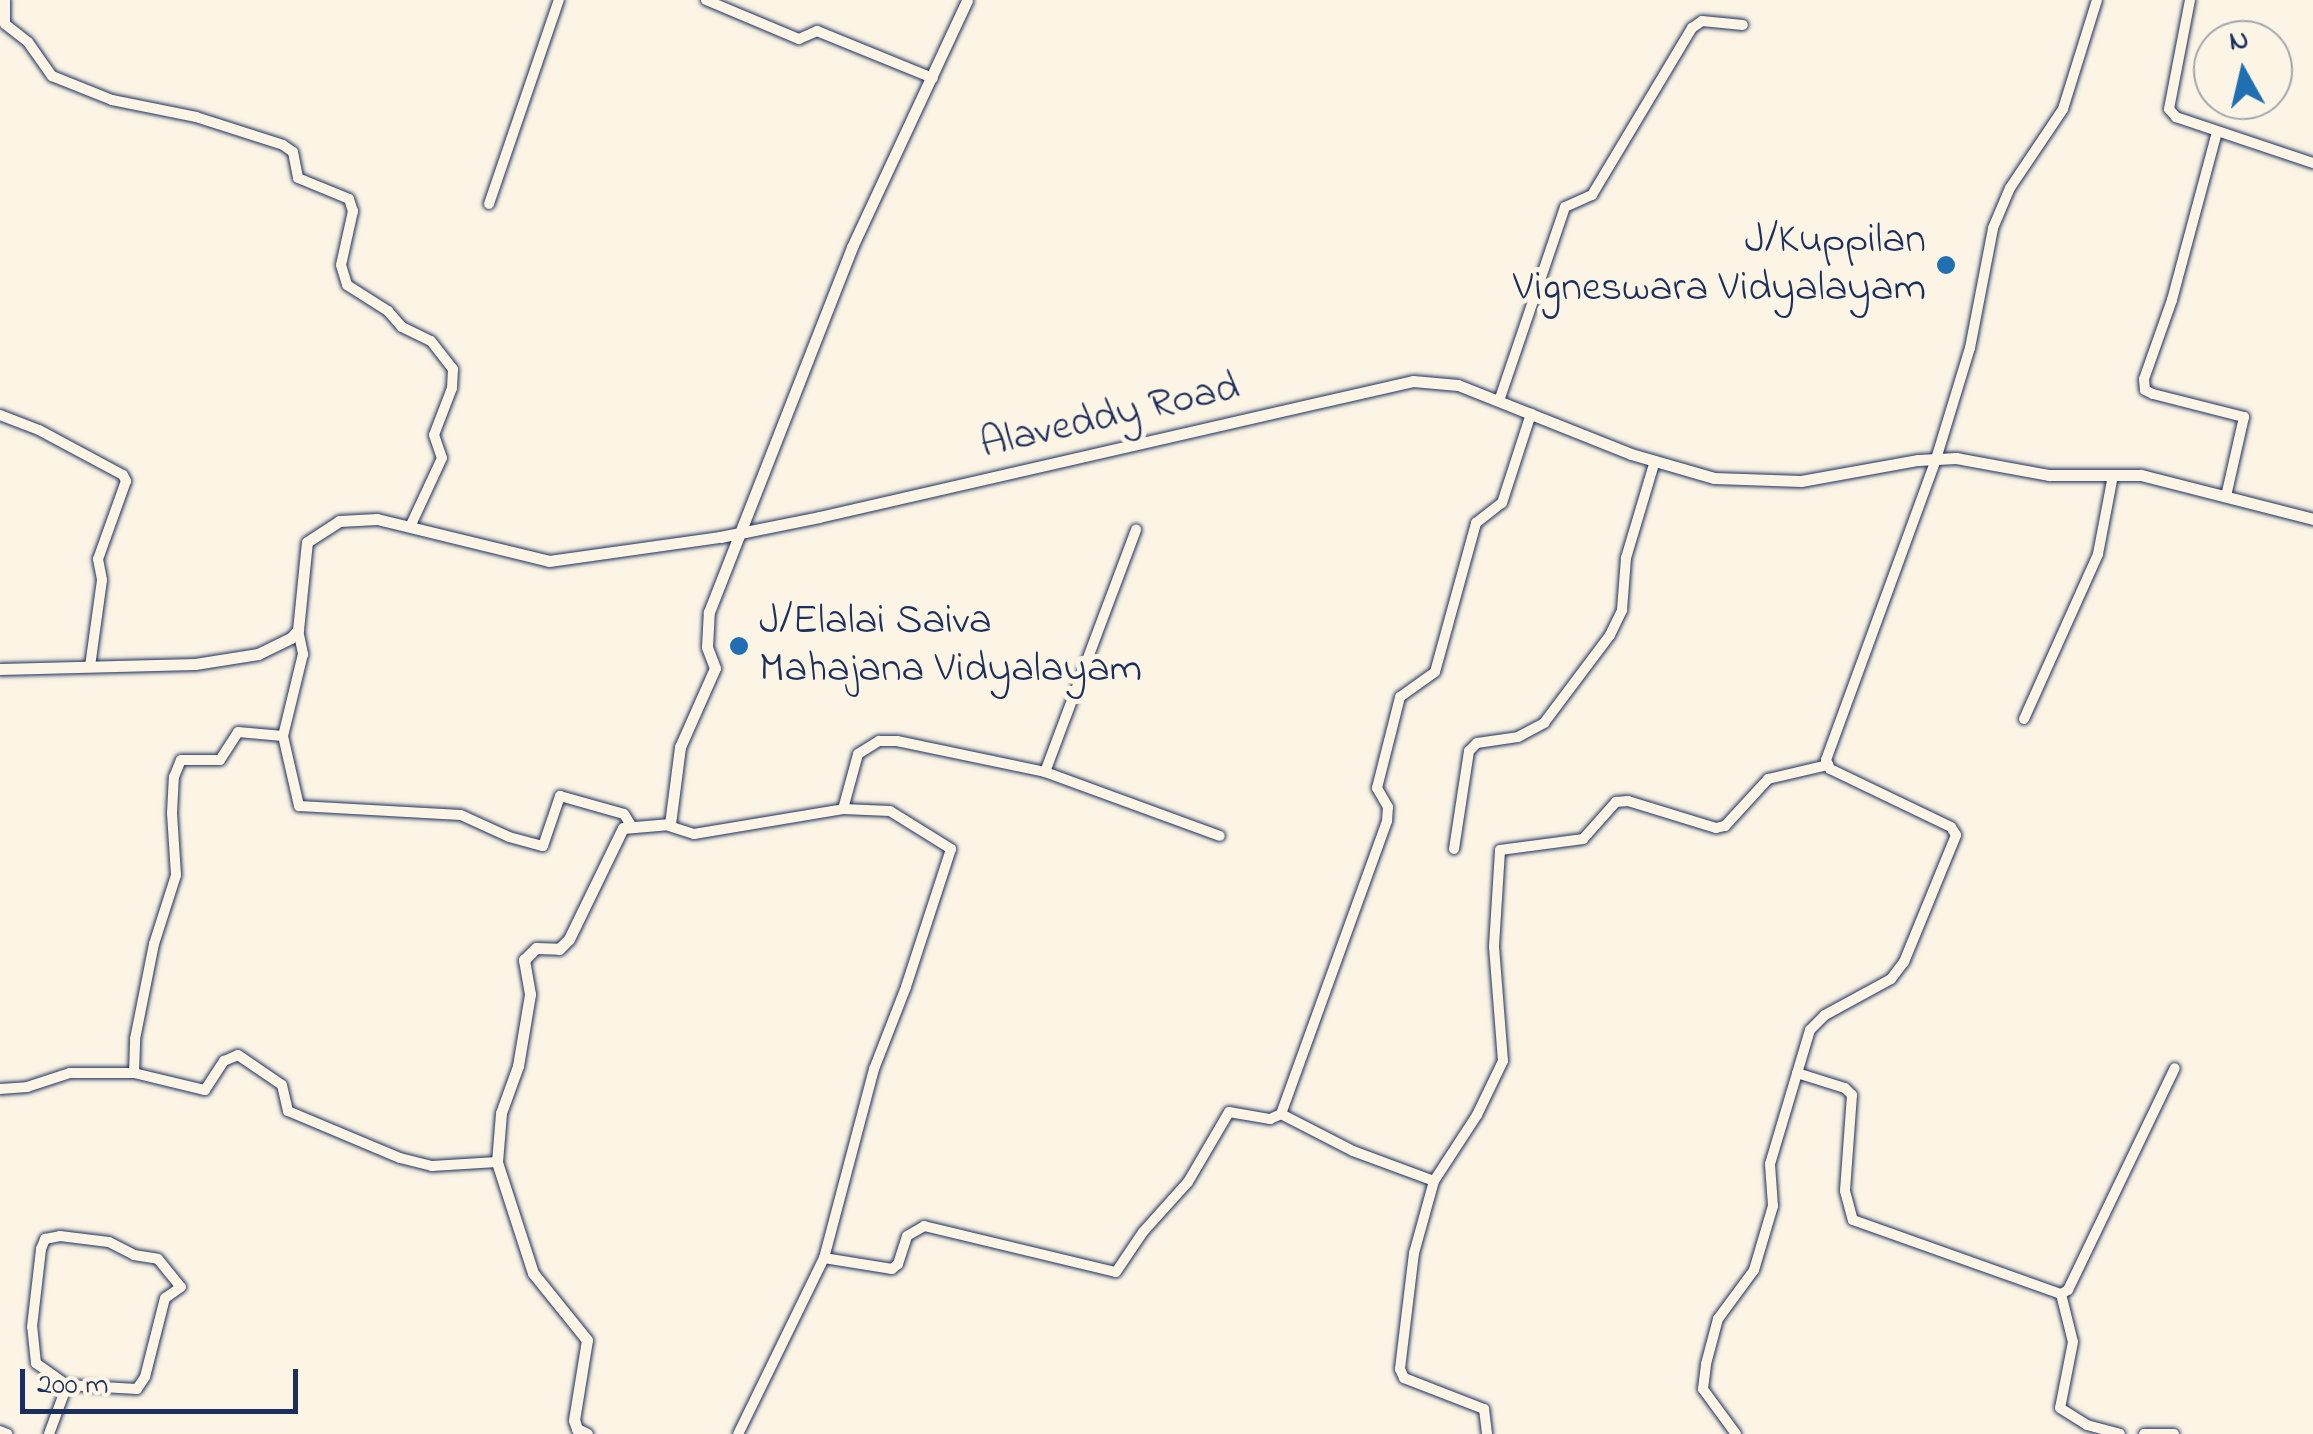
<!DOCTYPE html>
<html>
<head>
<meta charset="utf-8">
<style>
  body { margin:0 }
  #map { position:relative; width:2313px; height:1434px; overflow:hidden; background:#fcf5e5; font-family:"Indie Flower",sans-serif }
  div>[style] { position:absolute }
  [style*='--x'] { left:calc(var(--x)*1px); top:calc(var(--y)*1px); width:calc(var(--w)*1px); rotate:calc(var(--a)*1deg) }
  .roads { filter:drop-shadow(0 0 2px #1b2f5e) drop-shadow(0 0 2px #1b2f5e) }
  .minor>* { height:10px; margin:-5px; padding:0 5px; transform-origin:5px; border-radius:5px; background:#fcf5e5 }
  .tertiary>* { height:11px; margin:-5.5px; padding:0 5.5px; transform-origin:5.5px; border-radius:5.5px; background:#fcf5e5 }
  .dots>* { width:28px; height:28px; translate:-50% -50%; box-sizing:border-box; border:5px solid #fcf5e5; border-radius:50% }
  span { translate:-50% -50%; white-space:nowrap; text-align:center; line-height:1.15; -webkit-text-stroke:10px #fcf5e5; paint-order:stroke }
  .poi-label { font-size:42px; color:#1b2f5e }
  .right { translate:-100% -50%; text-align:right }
  .left { translate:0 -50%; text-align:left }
  .street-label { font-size:42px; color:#1b2f5e }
  .north { position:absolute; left:2193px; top:20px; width:100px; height:100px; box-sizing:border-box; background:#fcf5e5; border:2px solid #a2a6af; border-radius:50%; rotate:352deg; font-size:28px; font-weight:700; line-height:40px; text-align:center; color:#1b2f5e }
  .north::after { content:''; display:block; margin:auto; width:35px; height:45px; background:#1f6fb2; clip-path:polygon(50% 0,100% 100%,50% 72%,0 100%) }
  .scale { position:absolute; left:20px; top:1369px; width:278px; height:45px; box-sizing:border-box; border:5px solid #1b2f5e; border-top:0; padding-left:12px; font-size:30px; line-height:35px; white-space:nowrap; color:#1b2f5e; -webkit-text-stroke:8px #fcf5e5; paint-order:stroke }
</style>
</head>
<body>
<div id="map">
  <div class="roads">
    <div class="minor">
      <i style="--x:5;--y:0;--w:24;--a:90"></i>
      <i style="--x:5;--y:24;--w:29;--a:38"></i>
      <i style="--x:28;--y:42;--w:42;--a:54.8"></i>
      <i style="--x:52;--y:76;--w:65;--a:21.8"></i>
      <i style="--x:112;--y:100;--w:86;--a:11.4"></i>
      <i style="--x:196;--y:117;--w:91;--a:17.8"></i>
      <i style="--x:283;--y:145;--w:12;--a:35"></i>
      <i style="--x:293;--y:152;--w:26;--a:79"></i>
      <i style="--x:298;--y:178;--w:55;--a:22.4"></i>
      <i style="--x:349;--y:199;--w:13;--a:72"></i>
      <i style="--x:353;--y:211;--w:55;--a:102.5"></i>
      <i style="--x:341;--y:265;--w:21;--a:73"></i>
      <i style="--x:347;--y:285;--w:49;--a:32.4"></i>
      <i style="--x:388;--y:311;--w:21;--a:49"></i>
      <i style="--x:402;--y:327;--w:32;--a:26"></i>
      <i style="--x:431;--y:341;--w:36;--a:52"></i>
      <i style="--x:453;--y:369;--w:19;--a:93"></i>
      <i style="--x:452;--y:388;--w:50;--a:111"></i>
      <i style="--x:434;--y:435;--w:24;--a:71"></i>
      <i style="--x:442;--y:458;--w:76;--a:114.9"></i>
      <i style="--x:706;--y:0;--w:101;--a:22.8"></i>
      <i style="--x:799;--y:39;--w:20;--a:-24"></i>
      <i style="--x:817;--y:31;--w:125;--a:22.1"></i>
      <i style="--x:2190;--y:0;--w:111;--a:100.9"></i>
      <i style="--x:2169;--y:109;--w:11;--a:49"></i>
      <i style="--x:2176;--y:117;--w:145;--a:18.6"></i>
      <i style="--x:2217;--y:132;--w:174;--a:105"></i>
      <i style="--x:2172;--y:300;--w:84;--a:109.5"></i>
      <i style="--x:2144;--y:379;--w:11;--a:85"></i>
      <i style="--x:2145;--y:390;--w:9;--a:27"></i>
      <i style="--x:2153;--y:394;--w:94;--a:14.2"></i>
      <i style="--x:2244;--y:417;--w:81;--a:102.8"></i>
      <i style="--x:489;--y:204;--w:216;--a:-71.1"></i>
      <i style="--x:1499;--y:401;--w:205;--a:-71.2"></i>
      <i style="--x:1565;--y:207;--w:30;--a:-24"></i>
      <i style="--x:1592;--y:195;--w:195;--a:-59.1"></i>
      <i style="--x:1692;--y:28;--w:12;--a:-35"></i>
      <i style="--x:1702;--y:21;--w:41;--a:5.6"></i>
      <i style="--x:0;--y:415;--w:42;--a:21"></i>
      <i style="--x:39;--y:430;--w:95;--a:28.2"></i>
      <i style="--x:123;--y:475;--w:7;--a:63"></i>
      <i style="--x:126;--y:481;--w:83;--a:109.7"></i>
      <i style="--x:98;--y:559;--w:21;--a:79"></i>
      <i style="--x:102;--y:580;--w:88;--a:97.9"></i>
      <i style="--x:298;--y:630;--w:25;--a:78"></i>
      <i style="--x:303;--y:654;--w:84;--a:103.7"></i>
      <i style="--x:283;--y:736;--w:72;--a:77.1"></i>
      <i style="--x:299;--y:806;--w:162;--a:3.2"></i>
      <i style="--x:461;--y:815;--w:53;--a:24.6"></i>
      <i style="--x:509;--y:837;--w:35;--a:15"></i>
      <i style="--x:543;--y:846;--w:53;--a:-71.2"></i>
      <i style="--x:560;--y:796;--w:66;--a:15.7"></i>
      <i style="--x:624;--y:814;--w:13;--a:58"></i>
      <i style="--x:2024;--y:719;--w:181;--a:-65.8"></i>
      <i style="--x:2098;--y:554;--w:80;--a:-79.2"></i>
      <i style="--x:1045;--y:772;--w:259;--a:-69.4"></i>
      <i style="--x:843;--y:809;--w:57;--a:-74.7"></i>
      <i style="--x:858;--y:754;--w:25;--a:-32"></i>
      <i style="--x:879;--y:741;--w:18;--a:0"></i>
      <i style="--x:897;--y:741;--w:151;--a:11.8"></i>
      <i style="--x:1045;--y:772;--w:186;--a:20.1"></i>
      <i style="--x:669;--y:826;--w:26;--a:18"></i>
      <i style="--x:694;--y:834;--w:151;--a:-9.5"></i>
      <i style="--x:843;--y:809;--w:47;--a:2.4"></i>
      <i style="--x:890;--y:811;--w:72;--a:31.9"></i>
      <i style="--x:951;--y:849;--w:145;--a:108.1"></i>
      <i style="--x:906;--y:987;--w:88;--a:111.3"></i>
      <i style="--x:874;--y:1069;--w:196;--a:104.8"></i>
      <i style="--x:824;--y:1258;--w:196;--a:116"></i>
      <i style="--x:1454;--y:849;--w:99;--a:-81.3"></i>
      <i style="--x:1469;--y:751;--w:11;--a:-45"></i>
      <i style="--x:1477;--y:743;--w:41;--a:-8.3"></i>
      <i style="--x:1518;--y:737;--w:30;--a:-28"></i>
      <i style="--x:1544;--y:723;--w:110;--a:-53.1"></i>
      <i style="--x:1610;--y:635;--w:28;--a:-64"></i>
      <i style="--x:1622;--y:610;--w:52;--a:-85.6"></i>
      <i style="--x:1626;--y:558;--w:101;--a:-73.4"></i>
      <i style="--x:134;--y:1073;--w:34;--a:-88"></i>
      <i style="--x:135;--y:1039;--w:97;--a:-78.7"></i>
      <i style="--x:154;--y:944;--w:72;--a:-72.3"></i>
      <i style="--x:176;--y:875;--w:62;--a:-93.7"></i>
      <i style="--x:172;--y:813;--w:36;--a:-87"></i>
      <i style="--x:174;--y:777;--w:18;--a:-68"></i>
      <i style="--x:181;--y:760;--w:39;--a:0"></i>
      <i style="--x:220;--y:760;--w:33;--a:-57"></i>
      <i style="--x:238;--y:732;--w:45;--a:5.1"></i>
      <i style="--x:1797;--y:1073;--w:50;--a:17.4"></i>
      <i style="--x:1845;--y:1088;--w:10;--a:45"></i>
      <i style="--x:1852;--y:1095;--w:96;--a:94.2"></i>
      <i style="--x:1845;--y:1191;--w:30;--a:75"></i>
      <i style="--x:1853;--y:1220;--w:221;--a:19.6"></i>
      <i style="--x:2061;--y:1294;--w:8;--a:-30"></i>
      <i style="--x:2068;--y:1290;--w:246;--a:-64.3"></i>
      <i style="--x:0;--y:1089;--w:27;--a:-4"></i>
      <i style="--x:27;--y:1087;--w:45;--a:-18"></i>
      <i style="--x:70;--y:1073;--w:64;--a:0"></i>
      <i style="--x:134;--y:1073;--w:73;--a:13.5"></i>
      <i style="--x:205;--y:1090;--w:35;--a:-57"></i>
      <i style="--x:224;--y:1061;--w:15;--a:-23"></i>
      <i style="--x:238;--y:1055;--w:53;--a:34.3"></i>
      <i style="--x:282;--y:1085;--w:27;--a:77"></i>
      <i style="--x:288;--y:1111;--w:121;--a:22.8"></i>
      <i style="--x:400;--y:1158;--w:33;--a:14"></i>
      <i style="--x:432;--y:1166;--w:65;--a:-3.5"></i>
      <i style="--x:1281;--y:1114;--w:81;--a:27.2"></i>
      <i style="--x:1353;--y:1151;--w:86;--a:20.3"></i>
      <i style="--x:1434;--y:1181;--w:75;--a:105.5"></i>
      <i style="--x:1414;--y:1253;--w:117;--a:96.9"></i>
      <i style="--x:1400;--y:1369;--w:10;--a:66"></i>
      <i style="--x:1404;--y:1378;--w:86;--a:21.2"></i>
      <i style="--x:1484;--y:1409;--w:25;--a:83"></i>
      <i style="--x:1434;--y:1181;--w:79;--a:-56.9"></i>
      <i style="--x:1477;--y:1115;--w:60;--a:-64.3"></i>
      <i style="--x:1503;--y:1061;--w:115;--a:-94.5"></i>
      <i style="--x:1494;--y:946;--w:96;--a:-86.4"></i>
      <i style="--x:1500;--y:850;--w:84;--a:-7.5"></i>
      <i style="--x:1583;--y:839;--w:50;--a:-48.3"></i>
      <i style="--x:1616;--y:802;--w:12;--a:-5"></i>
      <i style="--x:1628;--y:801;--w:92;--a:17.1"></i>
      <i style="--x:1716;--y:828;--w:9;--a:-13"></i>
      <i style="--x:1725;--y:826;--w:64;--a:-47.5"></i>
      <i style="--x:1768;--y:779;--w:62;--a:-13.1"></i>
      <i style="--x:60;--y:1236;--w:49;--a:7"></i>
      <i style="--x:109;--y:1242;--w:28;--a:27"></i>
      <i style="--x:134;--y:1255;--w:24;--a:9"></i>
      <i style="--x:158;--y:1259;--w:36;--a:51"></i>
      <i style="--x:181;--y:1287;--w:19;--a:145"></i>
      <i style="--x:165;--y:1298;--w:81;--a:104.2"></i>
      <i style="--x:145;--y:1377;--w:14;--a:124"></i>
      <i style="--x:137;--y:1389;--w:70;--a:-176.7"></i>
      <i style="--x:67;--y:1385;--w:38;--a:-145"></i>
      <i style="--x:36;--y:1363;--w:36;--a:-96"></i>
      <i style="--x:32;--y:1327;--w:79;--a:-83.4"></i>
      <i style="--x:41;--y:1249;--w:11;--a:-68"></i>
      <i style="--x:45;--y:1239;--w:15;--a:-11"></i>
      <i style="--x:824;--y:1258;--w:69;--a:9.2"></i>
      <i style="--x:892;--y:1269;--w:8;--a:-40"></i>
      <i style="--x:898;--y:1264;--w:29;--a:-72"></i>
      <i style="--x:907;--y:1236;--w:20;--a:-30"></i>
      <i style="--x:924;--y:1226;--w:197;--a:13.5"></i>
      <i style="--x:1116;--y:1272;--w:48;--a:-56"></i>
      <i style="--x:1143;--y:1232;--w:67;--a:-48"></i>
      <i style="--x:1188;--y:1182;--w:81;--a:-59.6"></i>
      <i style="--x:1229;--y:1112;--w:42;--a:9.7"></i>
      <i style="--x:1270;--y:1119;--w:12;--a:-24"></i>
      <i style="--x:1281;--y:1114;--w:312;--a:-70.1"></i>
      <i style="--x:1387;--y:821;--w:14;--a:-86"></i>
      <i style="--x:1388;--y:807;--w:22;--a:-120"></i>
      <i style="--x:1377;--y:788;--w:94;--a:-75.8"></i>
      <i style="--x:1400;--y:697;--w:43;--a:-35.5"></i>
      <i style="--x:1435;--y:672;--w:155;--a:-74.6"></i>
      <i style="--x:1476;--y:523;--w:33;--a:-38"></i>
      <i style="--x:1502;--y:503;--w:94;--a:-72"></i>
      <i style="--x:2061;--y:1294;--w:49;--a:76"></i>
      <i style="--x:2073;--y:1342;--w:67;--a:101.1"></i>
      <i style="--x:2060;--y:1408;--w:32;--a:32"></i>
      <i style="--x:2087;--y:1425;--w:34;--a:15"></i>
      <i style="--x:0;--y:1431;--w:8;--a:23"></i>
      <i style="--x:49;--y:1434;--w:52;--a:-69.8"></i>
      <i style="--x:1736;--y:1434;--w:56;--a:-126.3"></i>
      <i style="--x:1703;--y:1389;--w:25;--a:-83"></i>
      <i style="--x:1706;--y:1364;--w:47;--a:-75.1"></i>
      <i style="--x:1718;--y:1319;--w:61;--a:-53.7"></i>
      <i style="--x:1754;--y:1270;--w:67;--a:-73.5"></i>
      <i style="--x:1773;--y:1206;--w:42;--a:-94.1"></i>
      <i style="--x:1770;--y:1164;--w:140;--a:-73.4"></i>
      <i style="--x:1810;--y:1030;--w:21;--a:-45"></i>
      <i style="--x:1825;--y:1015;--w:75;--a:-28.6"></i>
      <i style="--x:1891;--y:979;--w:21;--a:-53"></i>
      <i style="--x:1904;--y:962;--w:137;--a:-67.7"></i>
      <i style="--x:1956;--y:835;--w:9;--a:-122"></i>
      <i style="--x:1951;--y:827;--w:134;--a:-154.4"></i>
      <i style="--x:1830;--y:769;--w:10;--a:-114"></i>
      <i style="--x:1826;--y:760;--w:320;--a:-69.9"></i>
      <i style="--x:1936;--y:459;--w:116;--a:-73"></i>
      <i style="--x:1970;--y:348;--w:122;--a:-79.1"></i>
      <i style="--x:1993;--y:228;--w:43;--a:-67"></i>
      <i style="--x:2010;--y:188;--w:95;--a:-56.1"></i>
      <i style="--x:2063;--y:109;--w:114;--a:-72.7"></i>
      <i style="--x:2144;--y:1434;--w:30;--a:0"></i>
    </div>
    <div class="tertiary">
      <i style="--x:0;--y:669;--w:195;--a:-1.5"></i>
      <i style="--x:195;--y:664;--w:64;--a:-9"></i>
      <i style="--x:258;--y:654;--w:37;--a:-26"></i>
      <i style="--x:291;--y:638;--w:11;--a:-49"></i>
      <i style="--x:298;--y:630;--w:88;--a:-84.2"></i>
      <i style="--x:307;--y:542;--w:38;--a:-33"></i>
      <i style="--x:339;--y:521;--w:38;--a:-3"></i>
      <i style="--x:377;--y:519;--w:177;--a:13.7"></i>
      <i style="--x:549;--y:561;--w:173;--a:-8"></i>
      <i style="--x:720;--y:537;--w:101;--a:-11.4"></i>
      <i style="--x:819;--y:517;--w:609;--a:-12.9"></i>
      <i style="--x:1413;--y:381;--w:45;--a:5.1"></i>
      <i style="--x:1458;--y:385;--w:186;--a:21.7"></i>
      <i style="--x:1631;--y:454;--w:86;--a:16.1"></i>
      <i style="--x:1714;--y:478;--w:87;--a:2"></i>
      <i style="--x:1801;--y:481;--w:119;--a:-10.2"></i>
      <i style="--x:1918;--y:460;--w:38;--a:-3"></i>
      <i style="--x:1956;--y:458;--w:95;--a:10.4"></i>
      <i style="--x:2049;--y:475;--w:92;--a:0"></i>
      <i style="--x:2141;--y:475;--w:178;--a:14.3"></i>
      <i style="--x:587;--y:1434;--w:11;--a:-153"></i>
      <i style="--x:577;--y:1429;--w:9;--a:-108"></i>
      <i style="--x:574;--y:1420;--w:81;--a:-80.8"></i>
      <i style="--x:587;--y:1340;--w:86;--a:-128.9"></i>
      <i style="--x:533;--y:1273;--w:117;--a:-108"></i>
      <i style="--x:497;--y:1162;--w:49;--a:-85.3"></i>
      <i style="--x:501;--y:1113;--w:50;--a:-70.1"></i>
      <i style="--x:518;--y:1066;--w:73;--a:-80.5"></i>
      <i style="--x:530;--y:994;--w:35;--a:-100"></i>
      <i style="--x:524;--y:960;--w:17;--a:-45"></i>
      <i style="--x:536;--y:948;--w:23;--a:2"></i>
      <i style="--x:559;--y:949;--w:14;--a:-45"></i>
      <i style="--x:569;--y:939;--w:123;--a:-64.1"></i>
      <i style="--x:623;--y:828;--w:47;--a:-4.9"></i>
      <i style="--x:670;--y:824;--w:78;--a:-82.6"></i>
      <i style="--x:680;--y:747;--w:86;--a:-66.1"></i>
      <i style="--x:715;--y:668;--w:22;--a:-111"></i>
      <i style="--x:707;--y:647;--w:35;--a:-87"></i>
      <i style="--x:709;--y:612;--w:392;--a:-68.6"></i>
      <i style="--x:852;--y:247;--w:272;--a:-65"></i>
    </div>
  </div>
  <div class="dots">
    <i style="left:1946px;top:265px;background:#1f6fb2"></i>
    <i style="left:739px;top:646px;background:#1f6fb2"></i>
  </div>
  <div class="poi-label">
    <span class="right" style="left:1926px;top:265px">J/Kuppilan<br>Vigneswara Vidyalayam</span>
    <span class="left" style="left:759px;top:646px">J/Elalai Saiva<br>Mahajana Vidyalayam</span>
  </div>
  <div class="street-label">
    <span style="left:1110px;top:417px;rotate:-13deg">Alaveddy Road</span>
  </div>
  <div class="north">N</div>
  <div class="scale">200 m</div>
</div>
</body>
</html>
